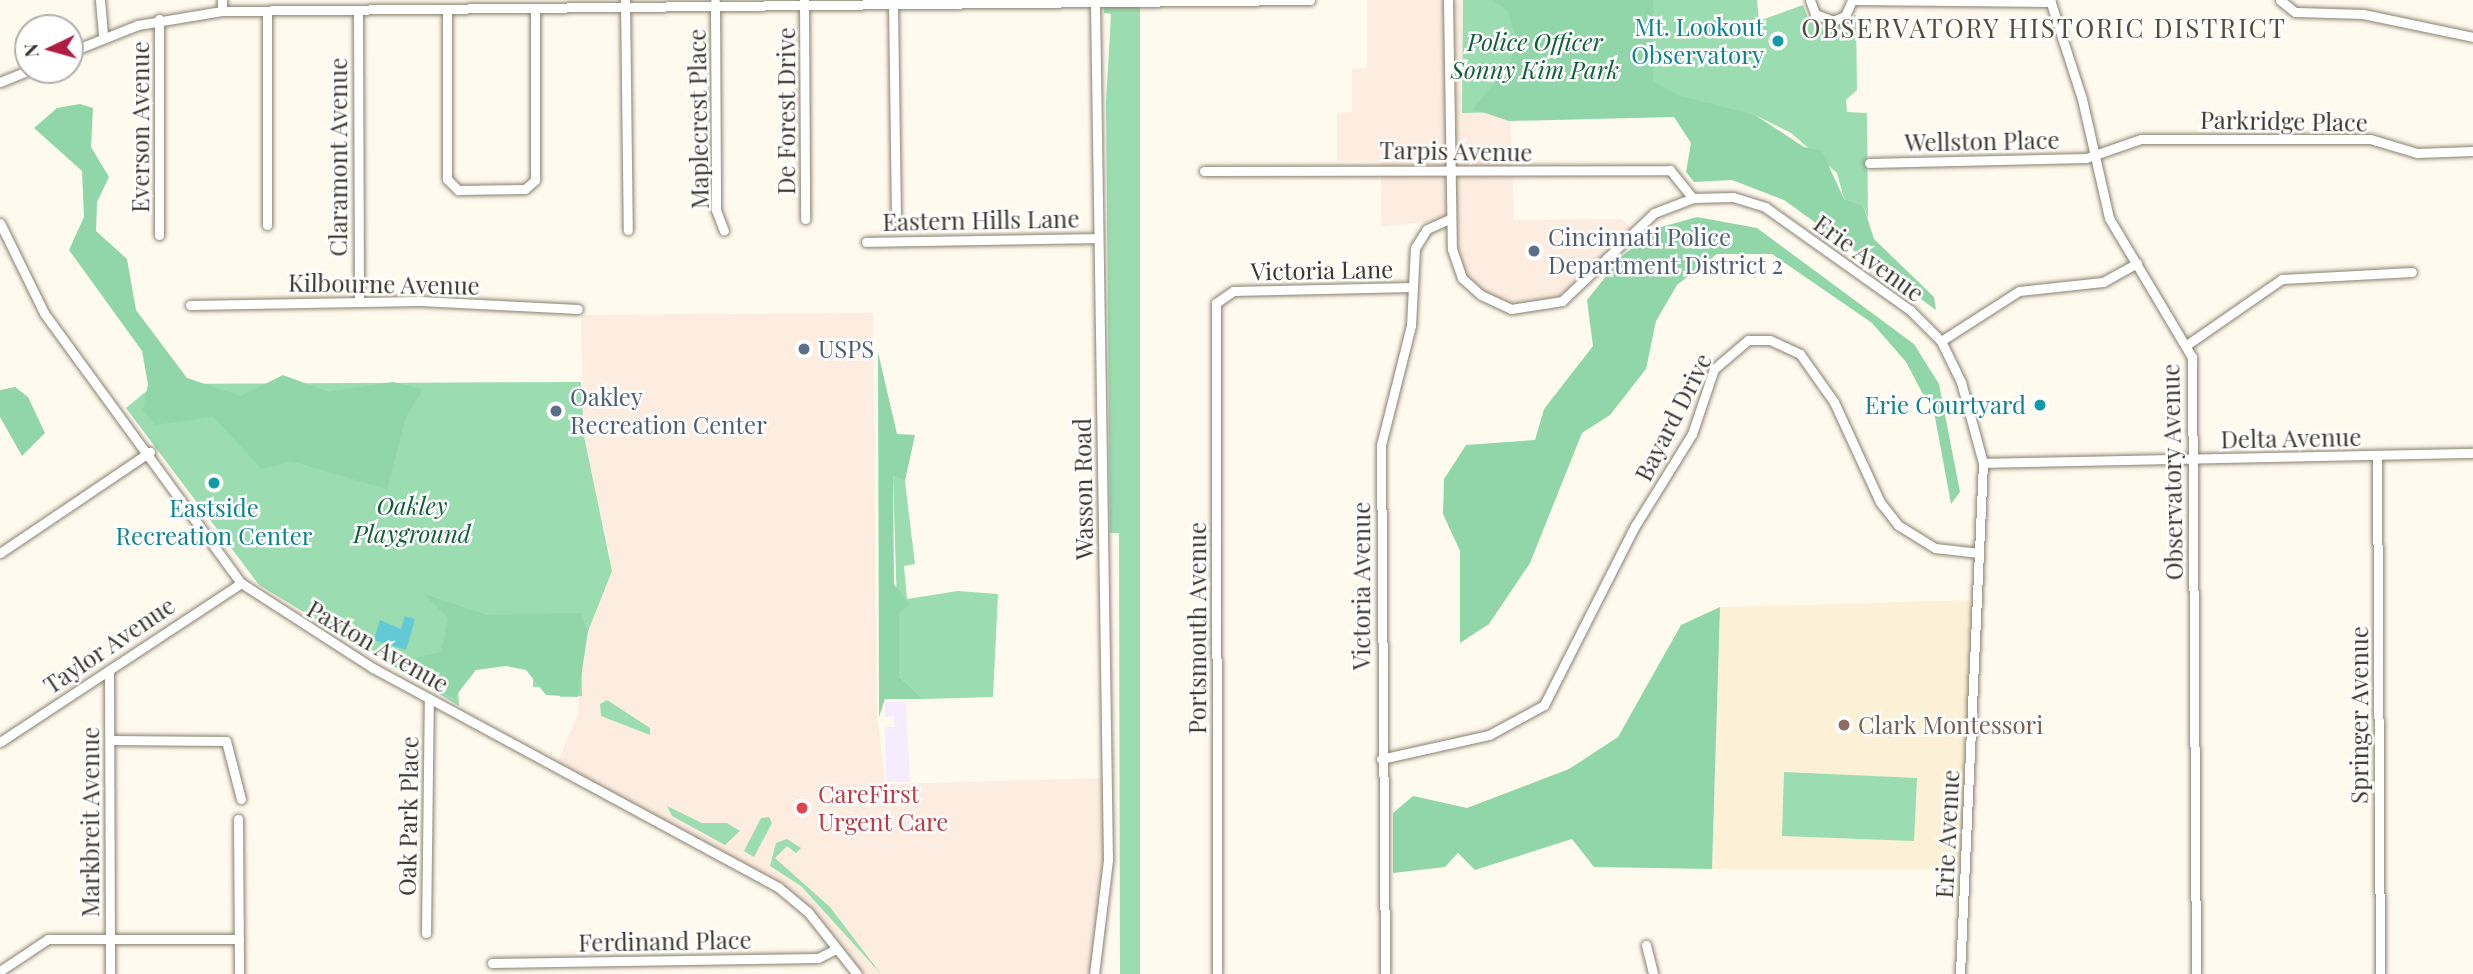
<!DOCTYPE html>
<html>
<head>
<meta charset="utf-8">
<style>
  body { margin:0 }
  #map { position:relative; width:2473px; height:974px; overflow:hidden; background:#fffaee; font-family:"Playfair Display",serif }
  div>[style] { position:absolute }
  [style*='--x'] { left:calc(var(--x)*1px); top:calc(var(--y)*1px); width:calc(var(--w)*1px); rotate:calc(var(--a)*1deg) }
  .commercial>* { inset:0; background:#fdede1 }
  .industrial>* { inset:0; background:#f6ecfd }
  .built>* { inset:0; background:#fcf1d6 }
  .green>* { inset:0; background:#9bdcb0 }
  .forest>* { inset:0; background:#91d6a8 }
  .water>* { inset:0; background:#63c9d4 }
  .roads { filter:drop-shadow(0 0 2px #88816f) drop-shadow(0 0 2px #88816f) }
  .minor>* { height:9px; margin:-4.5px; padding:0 4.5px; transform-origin:4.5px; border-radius:4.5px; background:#fff }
  .dots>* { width:19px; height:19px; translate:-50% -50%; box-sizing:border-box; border:4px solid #fff; border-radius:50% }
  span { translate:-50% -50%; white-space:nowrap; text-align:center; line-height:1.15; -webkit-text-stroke:5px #fff; paint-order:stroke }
  .culture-label { font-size:24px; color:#0d838f }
  .right { translate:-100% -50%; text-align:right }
  .park-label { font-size:24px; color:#106036; font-style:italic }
  .street-label { font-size:24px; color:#3b3830 }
  .service-label { font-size:24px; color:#4e5e75 }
  .left { translate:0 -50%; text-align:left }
  .education-label { font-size:24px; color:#785e54 }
  .health-label { font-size:24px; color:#be3a42 }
  .neighbourhood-label { font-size:26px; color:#524b3b; letter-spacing:2px }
  .north { position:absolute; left:14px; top:14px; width:70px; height:70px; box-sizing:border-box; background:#fff; border:2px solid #b1afac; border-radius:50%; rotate:265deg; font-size:19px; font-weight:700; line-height:28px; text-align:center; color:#3b3830 }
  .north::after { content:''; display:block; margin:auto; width:24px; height:32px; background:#b01d40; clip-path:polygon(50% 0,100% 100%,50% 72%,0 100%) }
</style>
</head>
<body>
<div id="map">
  <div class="commercial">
    <i style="clip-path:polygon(1367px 0,1463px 0,1462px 112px,1510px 112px,1514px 220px,1622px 219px,1634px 231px,1562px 301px,1511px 309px,1462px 278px,1449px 219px,1381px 227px,1381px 161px,1337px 161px,1337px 113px,1352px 112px,1352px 69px,1367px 68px)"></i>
    <i style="clip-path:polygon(873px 313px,877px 713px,885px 784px,1107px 778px,1108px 860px,1094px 974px,857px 974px,796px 900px,556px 766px,578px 714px,581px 649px,610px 556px,584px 436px,581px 315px)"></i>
  </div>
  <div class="industrial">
    <i style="clip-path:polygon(885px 702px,906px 702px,910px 782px,886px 782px,885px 727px,894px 727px,894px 717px,885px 717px)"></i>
  </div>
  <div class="built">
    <i style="clip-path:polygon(1977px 600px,1965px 869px,1712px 869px,1720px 607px)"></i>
  </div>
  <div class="green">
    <i style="clip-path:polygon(1104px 0,1140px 0,1140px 974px,1120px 974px,1119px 533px,1110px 533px,1106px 103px,1111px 14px,1104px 13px)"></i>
    <i style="clip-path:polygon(1463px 0,1757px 0,1759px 21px,1803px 5px,1808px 18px,1824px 29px,1856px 15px,1857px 90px,1846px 100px,1847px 112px,1867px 113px,1868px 219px,1863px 205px,1844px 199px,1837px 173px,1791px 133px,1755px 115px,1691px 108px,1462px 113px)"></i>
    <i style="clip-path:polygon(581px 382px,584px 436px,612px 571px,581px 649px,582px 696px,560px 697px,560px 687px,533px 687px,533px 667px,478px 642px,457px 665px,459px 706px,259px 585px,126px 408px,155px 384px)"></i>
    <i style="clip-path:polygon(893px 474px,905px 481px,915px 564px,904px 566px,907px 599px,958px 591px,998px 594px,993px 697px,923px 699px,899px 676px)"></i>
    <i style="clip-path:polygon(607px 700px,650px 728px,650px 735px,601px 716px,600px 704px)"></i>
    <i style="clip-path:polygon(1784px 772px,1917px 778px,1914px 841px,1782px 836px)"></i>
    <i style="clip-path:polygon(667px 806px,702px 823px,727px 823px,740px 831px,725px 845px,672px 816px)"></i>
    <i style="clip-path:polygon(769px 817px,772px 823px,754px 857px,744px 851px,761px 818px)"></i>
    <i style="clip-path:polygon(787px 839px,801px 848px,796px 853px,787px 846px,775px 858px,830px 907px,881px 974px,801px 886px,770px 866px,776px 843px)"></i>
  </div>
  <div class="forest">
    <i style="clip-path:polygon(1493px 0,1653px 0,1653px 81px,1680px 96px,1755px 115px,1804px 147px,1822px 151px,1844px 199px,1863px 205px,1874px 239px,1934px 297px,1936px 310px,1784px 200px,1732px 180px,1694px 182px,1686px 172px,1691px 143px,1674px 117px,1509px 121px,1473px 109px,1511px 62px,1515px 35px,1508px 11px)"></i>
    <i style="clip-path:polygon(80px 104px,93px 108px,91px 147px,109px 177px,97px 202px,96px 231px,127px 259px,136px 310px,187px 378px,241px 396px,283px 375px,329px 392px,393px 382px,423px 389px,406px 417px,387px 489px,291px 461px,262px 469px,213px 417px,155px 425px,143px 410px,148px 384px,142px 351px,69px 250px,84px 217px,82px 171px,34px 128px,57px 108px)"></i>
    <i style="clip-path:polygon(1697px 217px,1757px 228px,1914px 344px,1939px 384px,1960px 492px,1951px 504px,1935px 417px,1906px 362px,1872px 323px,1772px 254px,1717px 254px,1677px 285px,1656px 321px,1646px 369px,1610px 415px,1582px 433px,1530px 563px,1489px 624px,1460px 643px,1460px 551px,1443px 514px,1444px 479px,1466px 445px,1535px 440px,1544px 409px,1593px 346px,1587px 300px,1623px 255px,1661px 227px)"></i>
    <i style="clip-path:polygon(878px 352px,897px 434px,915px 435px,905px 481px,893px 475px,894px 584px,909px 604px,899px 614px,899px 676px,923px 699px,885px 699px,879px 717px)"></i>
    <i style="clip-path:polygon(15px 387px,28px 397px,45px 433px,22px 456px,0 417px,0 390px)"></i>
    <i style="clip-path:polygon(424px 594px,487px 615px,580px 613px,588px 631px,578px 697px,546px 695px,526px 670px,506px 666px,476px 670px,454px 698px,381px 658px,374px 650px,415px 658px,441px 652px,448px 618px)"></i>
    <i style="clip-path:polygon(1720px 607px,1712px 869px,1594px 867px,1572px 839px,1475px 870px,1458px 853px,1445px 867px,1393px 873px,1393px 813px,1413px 796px,1467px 808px,1569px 769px,1618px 737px,1681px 625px)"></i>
  </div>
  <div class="water">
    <i style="clip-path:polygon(405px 616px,415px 619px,406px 650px,374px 640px,380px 620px,401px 629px)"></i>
  </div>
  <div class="roads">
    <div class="minor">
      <i style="--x:100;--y:0;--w:38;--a:85"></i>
      <i style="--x:222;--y:0;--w:11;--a:90"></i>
      <i style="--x:625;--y:0;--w:230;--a:89.3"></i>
      <i style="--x:804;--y:0;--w:219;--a:89.7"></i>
      <i style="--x:1448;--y:0;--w:249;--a:89.1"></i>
      <i style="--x:1452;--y:249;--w:31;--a:71"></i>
      <i style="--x:1462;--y:278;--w:25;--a:42"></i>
      <i style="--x:1481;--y:295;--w:33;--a:25"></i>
      <i style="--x:1511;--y:309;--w:52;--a:-8.9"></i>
      <i style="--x:1562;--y:301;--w:127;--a:-43.7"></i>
      <i style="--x:1654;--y:213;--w:42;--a:-21"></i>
      <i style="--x:1693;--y:198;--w:40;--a:-1.4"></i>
      <i style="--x:1733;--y:197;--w:34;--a:17"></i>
      <i style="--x:1765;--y:207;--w:178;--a:35.4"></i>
      <i style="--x:1910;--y:310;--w:44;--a:45"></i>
      <i style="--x:1941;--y:341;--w:46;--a:64"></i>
      <i style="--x:1961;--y:382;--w:84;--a:74.8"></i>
      <i style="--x:1983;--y:463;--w:512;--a:92.58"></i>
      <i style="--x:1810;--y:0;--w:15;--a:70"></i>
      <i style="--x:1815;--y:14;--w:19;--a:21"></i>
      <i style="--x:1833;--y:21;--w:13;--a:-23"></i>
      <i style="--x:1845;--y:16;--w:17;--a:-66"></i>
      <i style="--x:1855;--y:0;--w:196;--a:0.6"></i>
      <i style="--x:2050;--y:0;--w:104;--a:72.1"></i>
      <i style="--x:2082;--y:99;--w:122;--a:77.2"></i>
      <i style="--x:2109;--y:218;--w:162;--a:59.2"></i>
      <i style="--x:2192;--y:357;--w:617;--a:89.63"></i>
      <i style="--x:2280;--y:0;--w:19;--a:39"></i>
      <i style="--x:2295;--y:12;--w:68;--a:1.7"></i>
      <i style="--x:2363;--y:14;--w:112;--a:11.8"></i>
      <i style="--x:715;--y:2;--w:208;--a:89.7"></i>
      <i style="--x:716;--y:210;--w:22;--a:69"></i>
      <i style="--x:893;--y:4;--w:213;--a:89.2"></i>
      <i style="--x:447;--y:9;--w:170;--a:90"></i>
      <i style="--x:447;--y:179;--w:16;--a:45"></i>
      <i style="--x:458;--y:190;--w:67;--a:-0.9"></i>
      <i style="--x:525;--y:189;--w:13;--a:-42"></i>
      <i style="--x:535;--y:180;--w:172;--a:-90"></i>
      <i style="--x:267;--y:11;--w:214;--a:90"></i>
      <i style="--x:358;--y:11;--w:291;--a:89.8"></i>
      <i style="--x:159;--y:19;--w:216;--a:90"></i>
      <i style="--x:70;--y:52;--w:73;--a:-21.7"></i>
      <i style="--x:138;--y:25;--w:85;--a:-9.5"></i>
      <i style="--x:222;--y:11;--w:1088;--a:-0.58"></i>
      <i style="--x:0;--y:82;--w:31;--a:-22"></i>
      <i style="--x:1869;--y:163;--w:217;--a:-1.3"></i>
      <i style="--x:2086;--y:158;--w:58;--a:-19.1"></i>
      <i style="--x:2141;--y:139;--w:229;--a:0"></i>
      <i style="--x:2370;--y:139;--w:49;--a:16.6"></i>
      <i style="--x:2417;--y:153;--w:56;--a:-2"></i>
      <i style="--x:1204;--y:171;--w:466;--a:-0.1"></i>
      <i style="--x:1670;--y:170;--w:36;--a:51"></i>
      <i style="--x:0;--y:223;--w:100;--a:63.9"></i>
      <i style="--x:44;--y:313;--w:334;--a:53.9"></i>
      <i style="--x:241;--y:583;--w:157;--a:32.8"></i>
      <i style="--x:373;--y:668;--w:460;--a:28.4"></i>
      <i style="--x:778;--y:887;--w:39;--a:40"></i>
      <i style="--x:808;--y:912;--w:79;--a:51.7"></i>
      <i style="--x:866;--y:242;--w:231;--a:-1"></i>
      <i style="--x:190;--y:305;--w:230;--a:-1"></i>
      <i style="--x:420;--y:301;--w:158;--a:2.9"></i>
      <i style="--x:1941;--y:341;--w:93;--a:-32.7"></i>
      <i style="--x:2019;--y:291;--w:84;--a:-6.1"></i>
      <i style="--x:2103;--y:282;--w:39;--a:-29"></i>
      <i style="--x:2188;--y:344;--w:114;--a:-34.7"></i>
      <i style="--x:2282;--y:279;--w:130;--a:-3.1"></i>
      <i style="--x:2377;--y:456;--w:518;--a:89.67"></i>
      <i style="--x:1983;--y:463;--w:490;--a:-1.2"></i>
      <i style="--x:0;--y:553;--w:181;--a:-34"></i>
      <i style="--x:109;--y:670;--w:304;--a:89.8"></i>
      <i style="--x:110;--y:740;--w:116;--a:0.5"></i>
      <i style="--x:226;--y:741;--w:60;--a:75.5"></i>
      <i style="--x:0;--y:742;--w:289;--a:-33.4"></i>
      <i style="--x:1381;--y:759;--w:111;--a:-12.5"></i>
      <i style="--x:1489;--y:735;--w:63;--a:-28.6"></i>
      <i style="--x:1544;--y:705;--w:201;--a:-63.1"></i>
      <i style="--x:1635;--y:526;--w:108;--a:-58.2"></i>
      <i style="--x:1692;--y:434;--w:69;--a:-71.3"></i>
      <i style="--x:1714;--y:369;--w:45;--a:-40.5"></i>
      <i style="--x:1748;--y:340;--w:22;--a:0"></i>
      <i style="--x:1770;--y:340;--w:33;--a:25"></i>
      <i style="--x:1800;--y:354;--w:59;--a:54.7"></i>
      <i style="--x:1834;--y:402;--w:110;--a:65.3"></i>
      <i style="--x:1880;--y:502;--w:29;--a:52"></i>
      <i style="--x:1898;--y:525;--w:44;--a:31.9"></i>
      <i style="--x:1935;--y:548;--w:44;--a:6.5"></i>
      <i style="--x:238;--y:819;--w:155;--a:89.6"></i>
      <i style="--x:426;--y:933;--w:233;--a:-89.3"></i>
      <i style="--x:1646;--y:945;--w:30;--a:76"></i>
      <i style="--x:492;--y:963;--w:326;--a:-0.9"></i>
      <i style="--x:818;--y:958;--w:20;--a:-27"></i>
      <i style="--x:0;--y:971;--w:58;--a:-33.7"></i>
      <i style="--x:48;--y:939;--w:191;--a:0"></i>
      <i style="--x:1094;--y:974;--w:115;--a:-83"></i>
      <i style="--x:1108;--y:860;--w:860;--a:-90.87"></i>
      <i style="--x:1217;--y:974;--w:671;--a:-90.09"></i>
      <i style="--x:1216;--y:303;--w:21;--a:-35"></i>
      <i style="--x:1233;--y:291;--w:179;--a:-1.3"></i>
      <i style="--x:1385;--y:974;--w:529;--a:-90.43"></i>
      <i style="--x:1381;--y:445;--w:123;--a:-75.9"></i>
      <i style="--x:1411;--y:326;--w:78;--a:-87.1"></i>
      <i style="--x:1415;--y:248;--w:22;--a:-58"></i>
      <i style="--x:1427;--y:229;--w:24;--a:-24"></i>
    </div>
  </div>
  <div class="dots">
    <i style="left:1778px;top:41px;background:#0f9aa8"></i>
    <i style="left:1534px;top:251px;background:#5c6f8a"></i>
    <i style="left:804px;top:349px;background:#5c6f8a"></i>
    <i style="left:2040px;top:405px;background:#0f9aa8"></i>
    <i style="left:556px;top:411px;background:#5c6f8a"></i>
    <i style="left:214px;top:483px;background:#0f9aa8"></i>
    <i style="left:1844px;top:725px;background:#8d6e63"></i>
    <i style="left:802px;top:808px;background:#e0444e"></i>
  </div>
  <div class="culture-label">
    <span class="right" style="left:1764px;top:41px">Mt. Lookout<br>Observatory</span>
    <span class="right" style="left:2026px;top:405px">Erie Courtyard</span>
    <span style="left:214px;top:522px">Eastside<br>Recreation Center</span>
  </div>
  <div class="park-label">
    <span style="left:1535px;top:56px">Police Officer<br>Sonny Kim Park</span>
    <span style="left:412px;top:520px">Oakley<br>Playground</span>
  </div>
  <div class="street-label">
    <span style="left:786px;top:111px;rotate:-90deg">De Forest Drive</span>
    <span style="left:698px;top:119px;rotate:-91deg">Maplecrest Place</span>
    <span style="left:2284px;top:121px;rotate:1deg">Parkridge Place</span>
    <span style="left:140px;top:127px;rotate:-90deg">Everson Avenue</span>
    <span style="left:1982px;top:141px;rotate:-1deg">Wellston Place</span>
    <span style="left:1456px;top:151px;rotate:1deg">Tarpis Avenue</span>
    <span style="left:338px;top:157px;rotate:-90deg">Claramont Avenue</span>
    <span style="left:981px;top:220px;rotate:-1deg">Eastern Hills Lane</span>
    <span style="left:1869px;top:258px;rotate:36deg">Erie Avenue</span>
    <span style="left:1322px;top:270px;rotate:-1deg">Victoria Lane</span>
    <span style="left:384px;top:284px;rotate:1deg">Kilbourne Avenue</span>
    <span style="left:1673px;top:417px;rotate:-63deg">Bayard Drive</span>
    <span style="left:2291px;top:438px;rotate:-1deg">Delta Avenue</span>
    <span style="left:2172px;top:472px;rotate:-91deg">Observatory Avenue</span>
    <span style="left:1083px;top:489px;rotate:-91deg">Wasson Road</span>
    <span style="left:1361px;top:586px;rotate:-90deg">Victoria Avenue</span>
    <span style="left:1197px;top:628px;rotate:-90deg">Portsmouth Avenue</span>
    <span style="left:109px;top:645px;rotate:-34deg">Taylor Avenue</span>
    <span style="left:378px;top:646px;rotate:30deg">Paxton Avenue</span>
    <span style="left:2359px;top:715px;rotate:-90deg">Springer Avenue</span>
    <span style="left:408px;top:816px;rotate:-89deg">Oak Park Place</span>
    <span style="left:90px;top:822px;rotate:-90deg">Markbreit Avenue</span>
    <span style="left:1947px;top:834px;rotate:-87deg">Erie Avenue</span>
    <span style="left:665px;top:941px;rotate:-1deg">Ferdinand Place</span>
  </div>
  <div class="service-label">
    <span class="left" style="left:1548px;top:251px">Cincinnati Police<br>Department District 2</span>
    <span class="left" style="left:818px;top:349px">USPS</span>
    <span class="left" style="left:570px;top:411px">Oakley<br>Recreation Center</span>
  </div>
  <div class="education-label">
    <span class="left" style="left:1858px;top:725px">Clark Montessori</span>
  </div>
  <div class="health-label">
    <span class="left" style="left:818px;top:808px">CareFirst<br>Urgent Care</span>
  </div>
  <div class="neighbourhood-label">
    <span style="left:2044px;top:28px">OBSERVATORY HISTORIC DISTRICT</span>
  </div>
  <div class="north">N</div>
</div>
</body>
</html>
